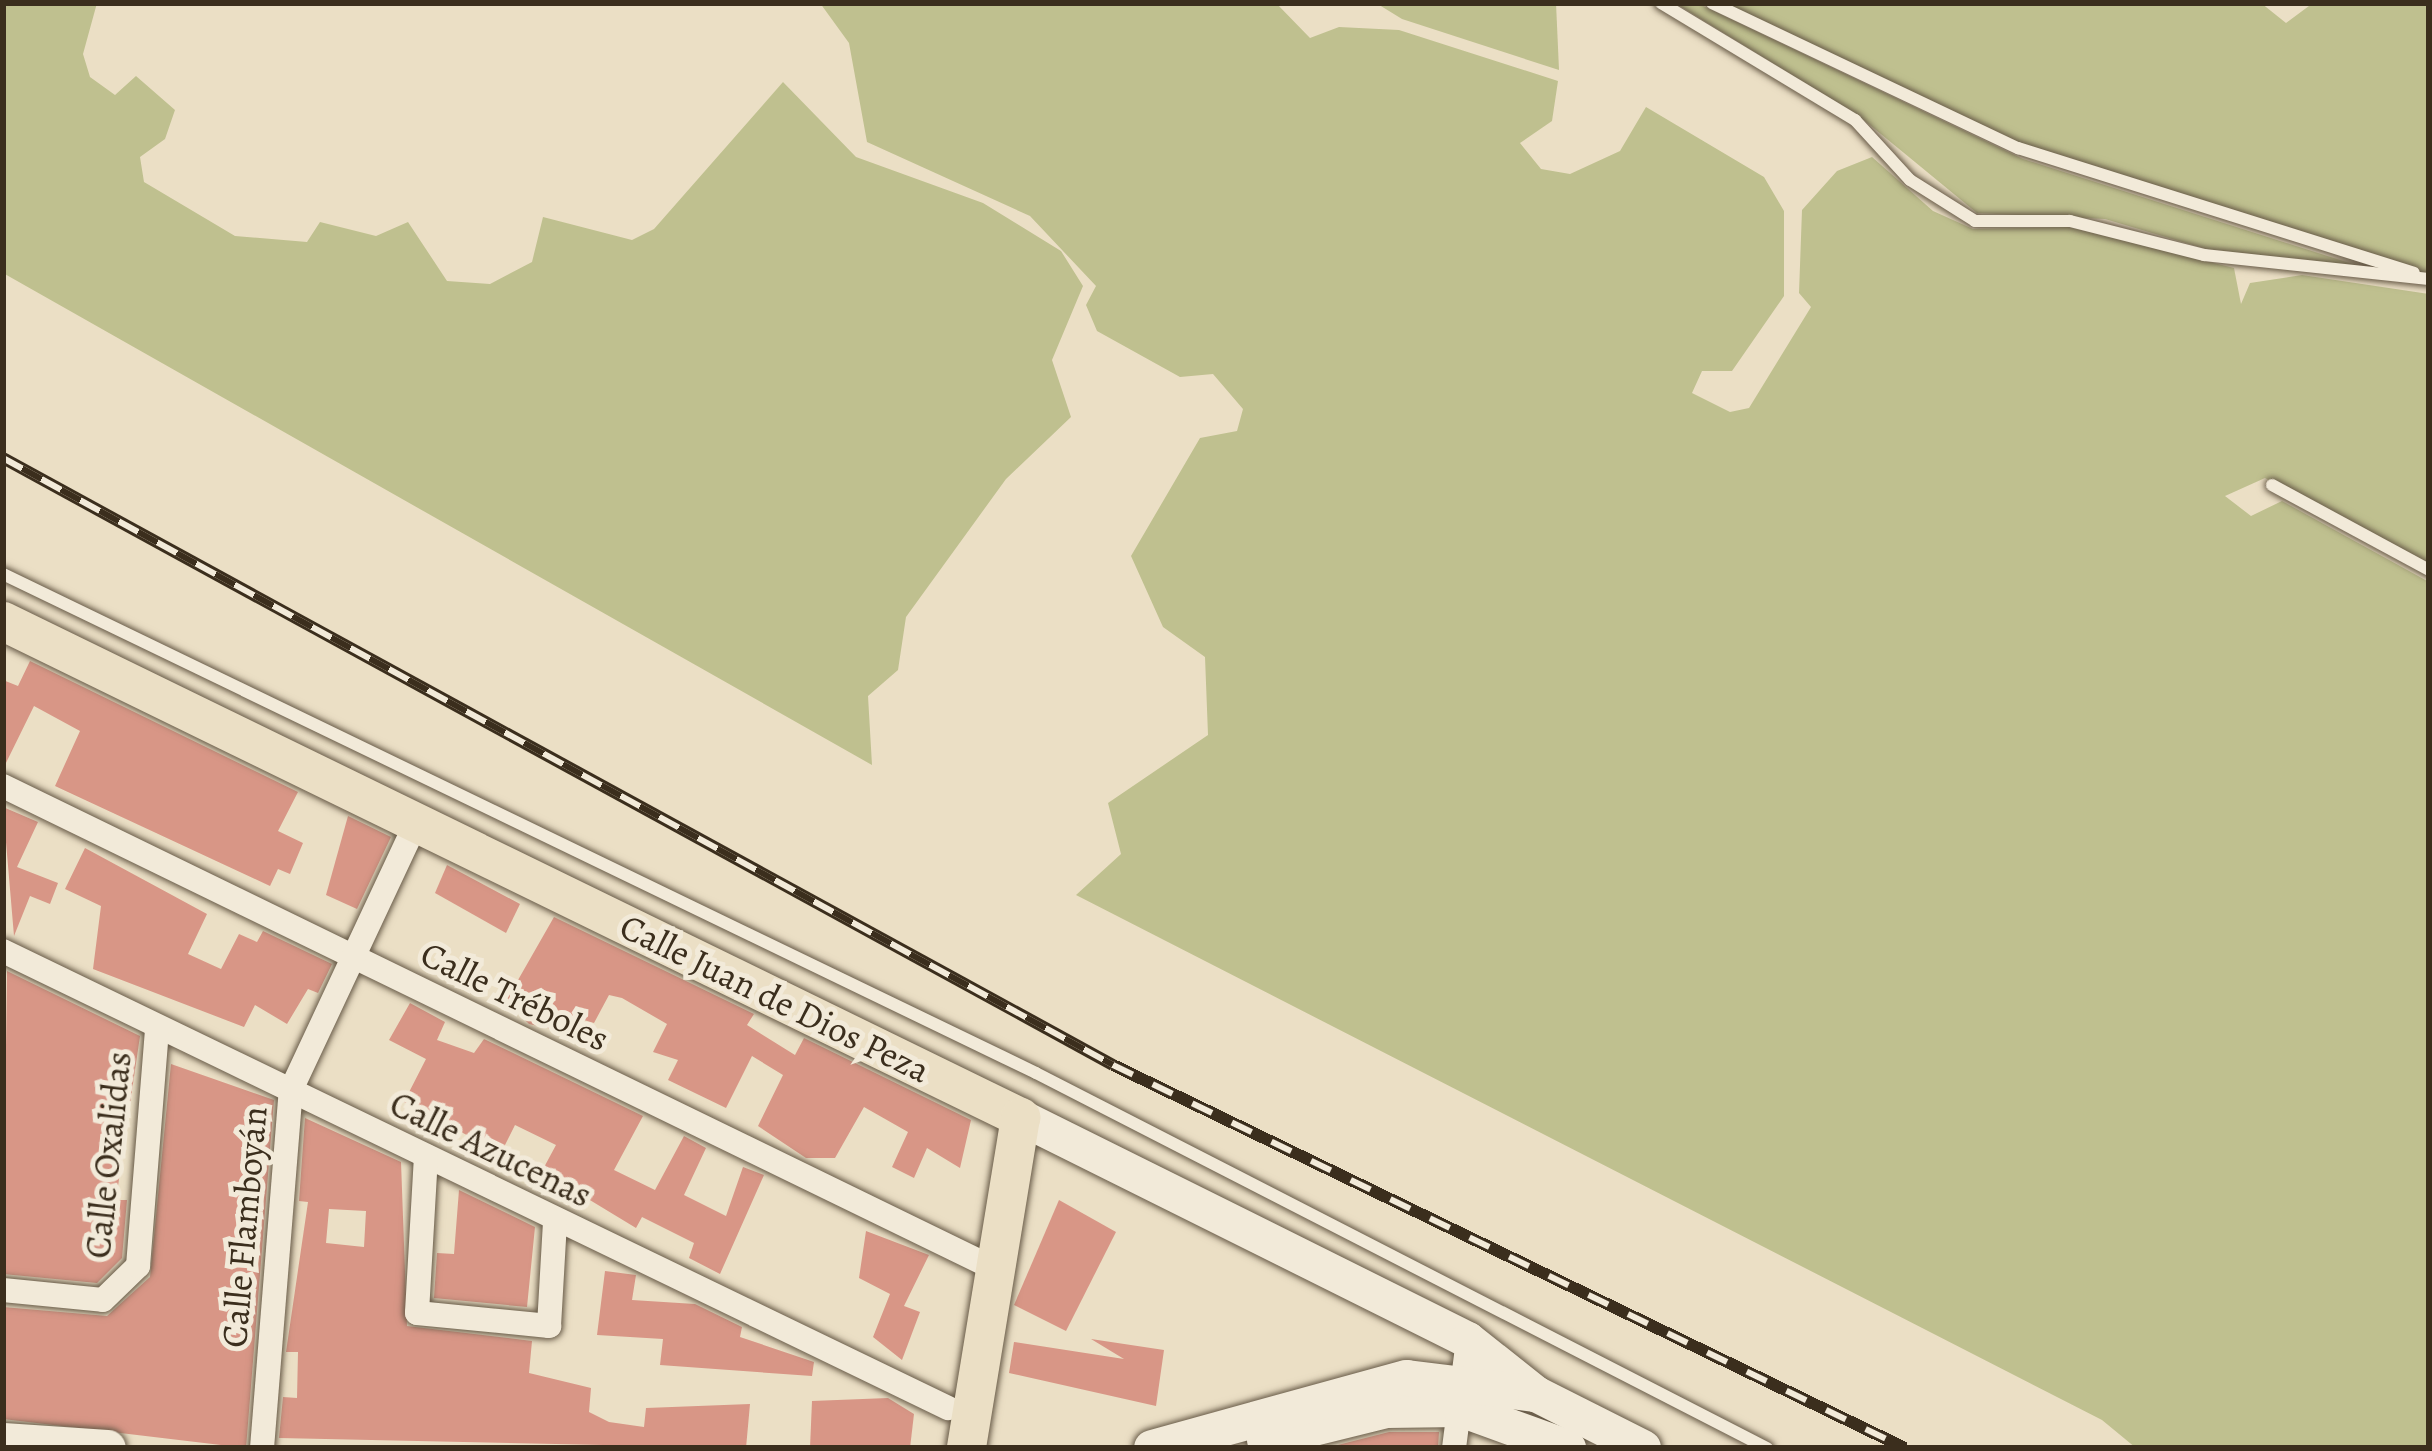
<!DOCTYPE html>
<html>
<head>
<meta charset="utf-8">
<style>
  body { margin:0 }
  #map { position:relative; width:2432px; height:1451px; overflow:hidden; background:#ebdfc5; font-family:Alegreya,serif }
  div>[style] { position:absolute }
  [style*='--x'] { left:calc(var(--x)*1px); top:calc(var(--y)*1px); width:calc(var(--w)*1px); rotate:calc(var(--a)*1deg) }
  .green>* { inset:0; background:#bfc08f }
  .building>* { inset:0; background:#d89686 }
  .roads { filter:drop-shadow(0 0 3px #675a47) drop-shadow(0 0 3px #675a47) }
  .lane>* { height:12px; margin:-6px; padding:0 6px; transform-origin:6px; border-radius:6px; background:#f2ead9 }
  .street>* { height:24px; margin:-12px; padding:0 12px; transform-origin:12px; border-radius:12px; background:#f2ead9 }
  .secondary>* { height:36px; margin:-18px; padding:0 18px; transform-origin:18px; border-radius:18px; background:#f2ead9 }
  .primary>* { height:39px; margin:-19.5px; padding:0 19.5px; transform-origin:19.5px; border-radius:19.5px; background:#ebdfc5 }
  .rail>* { height:12px; margin-top:-6px; transform-origin:0; background:repeating-linear-gradient(90deg,#f2ead9 0 22px,#3b2e1d 0 44px); box-sizing:border-box; border-block:3px solid #3b2e1d }
  span { translate:-50% -50%; white-space:nowrap; text-align:center; line-height:1.15; -webkit-text-stroke:10px #f2ead9; paint-order:stroke }
  .street-label { font-size:36px; color:#3b2e1d }
  .frame { position:absolute; inset:0; border:6px solid #3b2e1d; pointer-events:none }
</style>
</head>
<body>
<div id="map">
  <div class="green">
    <i style="clip-path:polygon(3px 3px,97px 3px,83px 54px,90px 77px,115px 95px,136px 76px,175px 110px,165px 139px,140px 157px,144px 182px,235px 236px,307px 242px,320px 222px,376px 236px,408px 222px,447px 281px,490px 284px,532px 262px,543px 217px,632px 240px,654px 229px,783px 82px,856px 157px,983px 203px,1061px 251px,1083px 286px,1052px 360px,1071px 417px,1006px 479px,906px 617px,898px 670px,868px 696px,872px 765px,3px 273px)"></i>
    <i style="clip-path:polygon(820px 3px,1276px 3px,1310px 38px,1339px 27px,1399px 30px,1558px 81px,1552px 121px,1520px 143px,1541px 169px,1570px 174px,1620px 151px,1646px 107px,1764px 177px,1784px 211px,1784px 296px,1732px 371px,1702px 371px,1692px 393px,1730px 412px,1749px 408px,1811px 307px,1799px 293px,1802px 210px,1837px 171px,1872px 157px,1933px 211px,1973px 229px,2069px 227px,2234px 268px,2241px 304px,2250px 283px,2302px 275px,2429px 294px,2429px 567px,2265px 478px,2225px 496px,2251px 516px,2282px 501px,2429px 582px,2429px 1448px,2136px 1448px,2102px 1420px,1076px 895px,1121px 854px,1108px 803px,1208px 735px,1205px 657px,1163px 627px,1131px 556px,1200px 438px,1237px 431px,1243px 409px,1213px 374px,1180px 377px,1097px 331px,1086px 305px,1096px 286px,1030px 216px,867px 142px,849px 43px)"></i>
    <i style="clip-path:polygon(1376px 3px,1556px 3px,1559px 70px,1402px 19px)"></i>
    <i style="clip-path:polygon(1675px 3px,1697px 3px,2023px 159px,2362px 267px,2206px 249px,2105px 219px,1977px 213px,1859px 116px)"></i>
    <i style="clip-path:polygon(1724px 3px,2261px 3px,2286px 23px,2313px 3px,2429px 3px,2429px 276px,2027px 148px)"></i>
  </div>
  <div class="building">
    <i style="clip-path:polygon(30px 661px,298px 792px,278px 831px,303px 843px,290px 874px,278px 869px,270px 886px,55px 786px,80px 731px,34px 706px,3px 769px,3px 680px,18px 686px)"></i>
    <i style="clip-path:polygon(3px 807px,38px 822px,17px 867px,58px 883px,50px 904px,30px 896px,14px 936px)"></i>
    <i style="clip-path:polygon(348px 816px,391px 837px,357px 909px,326px 895px)"></i>
    <i style="clip-path:polygon(85px 848px,207px 914px,188px 954px,221px 969px,239px 934px,257px 942px,263px 931px,332px 964px,318px 993px,308px 989px,287px 1024px,255px 1005px,244px 1027px,93px 969px,101px 906px,65px 889px)"></i>
    <i style="clip-path:polygon(447px 865px,520px 904px,506px 933px,435px 893px)"></i>
    <i style="clip-path:polygon(554px 917px,754px 1014px,747px 1025px,795px 1055px,804px 1038px,971px 1120px,960px 1168px,927px 1148px,914px 1178px,892px 1167px,908px 1132px,864px 1107px,835px 1158px,806px 1158px,758px 1126px,783px 1075px,752px 1056px,726px 1108px,668px 1080px,678px 1060px,653px 1052px,667px 1024px,622px 998px,609px 995px,594px 1023px,560px 1013px,552px 1029px,529px 1024px,506px 1001px)"></i>
    <i style="clip-path:polygon(7px 971px,140px 1036px,116px 1200px,127px 1200px,122px 1258px,97px 1283px,3px 1274px)"></i>
    <i style="clip-path:polygon(410px 1003px,445px 1022px,437px 1040px,474px 1053px,484px 1039px,643px 1116px,614px 1170px,655px 1190px,684px 1136px,706px 1148px,684px 1195px,726px 1216px,743px 1167px,764px 1175px,720px 1274px,689px 1258px,694px 1243px,642px 1217px,636px 1228px,542px 1171px,556px 1145px,515px 1125px,501px 1153px,404px 1102px,426px 1059px,389px 1040px)"></i>
    <i style="clip-path:polygon(171px 1064px,274px 1100px,246px 1448px,3px 1419px,3px 1307px,107px 1316px,150px 1277px)"></i>
    <i style="clip-path:polygon(evenodd,305px 1118px,401px 1162px,407px 1326px,532px 1341px,529px 1373px,591px 1388px,589px 1412px,609px 1422px,644px 1427px,646px 1408px,750px 1404px,746px 1448px,279px 1438px,283px 1397px,297px 1398px,298px 1352px,286px 1352px,308px 1202px,299px 1201px,305px 1118px,329px 1209px,366px 1211px,364px 1247px,326px 1243px,329px 1209px)"></i>
    <i style="clip-path:polygon(459px 1190px,535px 1227px,527px 1307px,434px 1298px,437px 1253px,454px 1254px)"></i>
    <i style="clip-path:polygon(1059px 1200px,1116px 1232px,1066px 1331px,1014px 1305px)"></i>
    <i style="clip-path:polygon(866px 1231px,929px 1255px,904px 1306px,920px 1312px,902px 1360px,873px 1337px,890px 1294px,859px 1278px)"></i>
    <i style="clip-path:polygon(605px 1271px,636px 1275px,632px 1300px,695px 1304px,742px 1327px,740px 1337px,814px 1362px,812px 1376px,660px 1365px,663px 1339px,597px 1335px)"></i>
    <i style="clip-path:polygon(1091px 1339px,1164px 1350px,1156px 1406px,1009px 1373px,1014px 1342px,1124px 1359px)"></i>
    <i style="clip-path:polygon(888px 1398px,914px 1414px,910px 1448px,810px 1448px,812px 1401px)"></i>
    <i style="clip-path:polygon(1389px 1432px,1439px 1432px,1438px 1448px,1326px 1448px)"></i>
  </div>
  <div class="roads">
    <div class="lane">
      <i style="--x:1661;--y:3;--w:227;--a:31.1"></i>
      <i style="--x:1855;--y:120;--w:81;--a:47.5"></i>
      <i style="--x:1910;--y:180;--w:77;--a:32.2"></i>
      <i style="--x:1975;--y:221;--w:95;--a:0"></i>
      <i style="--x:2070;--y:221;--w:138;--a:14.2"></i>
      <i style="--x:2204;--y:255;--w:226;--a:6.1"></i>
      <i style="--x:1712;--y:3;--w:339;--a:25.4"></i>
      <i style="--x:2018;--y:148;--w:415;--a:17.5"></i>
      <i style="--x:2272;--y:485;--w:179;--a:28.4"></i>
      <i style="--x:3;--y:574;--w:1147;--a:25.78"></i>
      <i style="--x:1036;--y:1073;--w:822;--a:27.16"></i>
    </div>
    <div class="street">
      <i style="--x:3;--y:786;--w:1103;--a:25.96"></i>
      <i style="--x:3;--y:951;--w:1050;--a:25.81"></i>
      <i style="--x:426;--y:1156;--w:157;--a:93.3"></i>
      <i style="--x:417;--y:1313;--w:133;--a:5.6"></i>
      <i style="--x:549;--y:1326;--w:104;--a:-86.7"></i>
      <i style="--x:3;--y:1290;--w:100;--a:5.7"></i>
      <i style="--x:103;--y:1300;--w:49;--a:-44.2"></i>
      <i style="--x:138;--y:1266;--w:239;--a:-85.4"></i>
      <i style="--x:262;--y:1448;--w:359;--a:-85.4"></i>
      <i style="--x:291;--y:1090;--w:295;--a:-64.9"></i>
      <i style="--x:1454;--y:1448;--w:109;--a:-82.6"></i>
    </div>
    <div class="secondary">
      <i style="--x:1020;--y:1117;--w:500;--a:26.46"></i>
      <i style="--x:1468;--y:1340;--w:87;--a:38.5"></i>
      <i style="--x:1265;--y:1440;--w:125;--a:-13.9"></i>
      <i style="--x:1386;--y:1410;--w:75;--a:-0.8"></i>
      <i style="--x:1461;--y:1409;--w:114;--a:20"></i>
      <i style="--x:3;--y:1441;--w:105;--a:3.8"></i>
      <i style="--x:1152;--y:1448;--w:264;--a:-15.4"></i>
      <i style="--x:1407;--y:1378;--w:130;--a:7.1"></i>
      <i style="--x:1536;--y:1394;--w:120;--a:26.8"></i>
    </div>
    <div class="primary">
      <i style="--x:3;--y:621;--w:1132;--a:26"></i>
      <i style="--x:1020;--y:1117;--w:335;--a:99.3"></i>
    </div>
  </div>
  <div class="rail">
    <i style="--x:3;--y:458;--w:1265;--a:28.67"></i>
    <i style="--x:1113;--y:1065;--w:880;--a:25.81"></i>
  </div>
  <div class="street-label">
    <span style="left:515px;top:996px;rotate:26deg">Calle Tréboles</span>
    <span style="left:775px;top:998px;rotate:26deg">Calle Juan de Dios Peza</span>
    <span style="left:491px;top:1149px;rotate:26deg">Calle Azucenas</span>
    <span style="left:108px;top:1155px;rotate:-84deg">Calle Oxalidas</span>
    <span style="left:244px;top:1227px;rotate:-85deg">Calle Flamboyán</span>
  </div>
  <div class="frame"></div>
</div>
</body>
</html>
